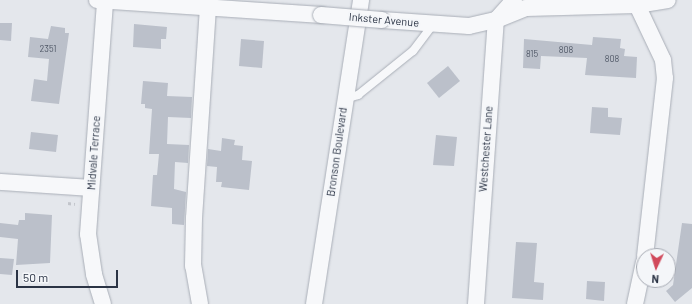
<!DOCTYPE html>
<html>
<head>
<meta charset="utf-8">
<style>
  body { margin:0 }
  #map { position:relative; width:692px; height:304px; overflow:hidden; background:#e4e7ec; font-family:Barlow,sans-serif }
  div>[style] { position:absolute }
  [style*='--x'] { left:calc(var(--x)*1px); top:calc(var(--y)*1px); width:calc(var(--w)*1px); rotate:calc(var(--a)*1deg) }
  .building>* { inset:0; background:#bbc0ca }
  .path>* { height:2.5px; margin-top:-1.25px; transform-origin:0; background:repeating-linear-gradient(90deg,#c2c5cb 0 3px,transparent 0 6px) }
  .roads { filter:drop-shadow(0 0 1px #a9aeb7) drop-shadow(0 0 1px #a9aeb7) }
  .lane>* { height:8px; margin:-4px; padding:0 4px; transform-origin:4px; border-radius:4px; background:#f7f8fa }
  .street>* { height:16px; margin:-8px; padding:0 8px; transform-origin:8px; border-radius:8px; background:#f7f8fa }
  .bridges { filter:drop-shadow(0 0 1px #a9aeb7) drop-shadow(0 0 1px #a9aeb7) }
  .street-bridge>* { height:16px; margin:-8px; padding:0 8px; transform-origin:8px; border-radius:8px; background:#f7f8fa }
  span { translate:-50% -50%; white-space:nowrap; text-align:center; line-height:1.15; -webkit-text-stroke:4px #f4f6f9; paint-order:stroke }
  .number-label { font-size:9px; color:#4f5766 }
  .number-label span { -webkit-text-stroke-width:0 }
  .street-label { font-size:11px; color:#2b3445 }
  .north { position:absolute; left:636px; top:248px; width:40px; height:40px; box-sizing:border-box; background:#f4f6f9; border:1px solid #a4a8b1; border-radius:50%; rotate:184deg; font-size:11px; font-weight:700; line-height:16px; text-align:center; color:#2b3445 }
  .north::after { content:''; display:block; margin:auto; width:14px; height:18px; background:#d1495b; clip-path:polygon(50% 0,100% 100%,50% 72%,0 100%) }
  .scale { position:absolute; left:16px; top:270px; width:102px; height:18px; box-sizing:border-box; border:2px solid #2b3445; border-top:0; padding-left:5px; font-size:12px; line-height:14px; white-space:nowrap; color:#2b3445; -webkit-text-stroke:3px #f4f6f9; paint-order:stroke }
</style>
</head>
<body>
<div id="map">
  <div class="building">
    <i style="clip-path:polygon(0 23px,12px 23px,11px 41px,0 40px)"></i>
    <i style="clip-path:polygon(134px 24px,167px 27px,166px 39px,161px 39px,161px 49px,133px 47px)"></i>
    <i style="clip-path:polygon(51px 26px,65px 28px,65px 33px,69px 33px,59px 104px,31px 101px,34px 79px,47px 81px,49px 59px,28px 57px,30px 37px,48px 39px)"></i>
    <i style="clip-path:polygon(593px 37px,621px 39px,620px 48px,625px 49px,624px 56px,637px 57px,636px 78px,585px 75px,587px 58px,541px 56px,540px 69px,523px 68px,524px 39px,592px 45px)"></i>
    <i style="clip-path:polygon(241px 39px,264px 41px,262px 68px,239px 66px)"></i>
    <i style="clip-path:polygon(448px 66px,460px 81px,439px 98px,427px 83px)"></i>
    <i style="clip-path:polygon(143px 81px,168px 83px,167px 96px,192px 97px,191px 118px,168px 117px,167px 144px,189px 145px,188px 163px,175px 162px,174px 189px,186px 192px,184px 225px,172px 224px,172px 208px,151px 206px,153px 175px,157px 175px,159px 154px,149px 154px,152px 109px,145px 108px,145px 104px,141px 104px)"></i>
    <i style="clip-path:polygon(592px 107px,608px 108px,608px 117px,622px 118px,620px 135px,590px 133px)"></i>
    <i style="clip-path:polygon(31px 132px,58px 135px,56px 152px,29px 149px)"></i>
    <i style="clip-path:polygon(436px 135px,457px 137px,454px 166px,433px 165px)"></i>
    <i style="clip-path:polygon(222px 138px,235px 140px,234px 145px,243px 146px,242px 160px,252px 161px,249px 190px,221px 187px,222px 182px,216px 182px,217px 167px,207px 166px,208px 149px,221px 151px)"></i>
    <i style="clip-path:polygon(25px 213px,52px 215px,50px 263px,16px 265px,18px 239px,0 237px,0 223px,18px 225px,19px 220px,25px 220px)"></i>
    <i style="clip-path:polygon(682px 223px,692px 224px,692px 288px,675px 302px,666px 291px,673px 285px)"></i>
    <i style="clip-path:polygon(516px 242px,537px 243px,534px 282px,544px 283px,543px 300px,512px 298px)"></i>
    <i style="clip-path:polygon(0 258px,14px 259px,12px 275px,0 274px)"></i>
    <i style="clip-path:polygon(587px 281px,605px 282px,604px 301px,586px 299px)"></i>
  </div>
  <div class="path">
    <i style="--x:68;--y:203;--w:7;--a:8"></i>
  </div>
  <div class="roads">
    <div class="lane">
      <i style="--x:345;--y:99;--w:14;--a:-17"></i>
      <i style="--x:358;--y:95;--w:70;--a:-38.7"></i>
      <i style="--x:413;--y:51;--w:34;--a:-53"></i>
    </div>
    <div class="street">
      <i style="--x:97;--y:0;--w:225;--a:3.8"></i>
      <i style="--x:637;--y:5;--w:61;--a:64.7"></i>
      <i style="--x:663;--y:60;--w:18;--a:84"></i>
      <i style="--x:665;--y:78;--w:179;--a:96.4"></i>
      <i style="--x:382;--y:20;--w:87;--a:3.9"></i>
      <i style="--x:469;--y:26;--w:28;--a:-13"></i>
      <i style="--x:496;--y:20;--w:32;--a:-22"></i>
      <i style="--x:526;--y:8;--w:111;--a:-1.5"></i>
      <i style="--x:637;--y:5;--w:31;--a:-9"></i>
      <i style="--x:0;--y:182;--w:91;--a:3.8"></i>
      <i style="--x:103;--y:304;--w:31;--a:-107"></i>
      <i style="--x:94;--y:274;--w:40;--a:-98.5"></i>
      <i style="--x:88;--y:234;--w:234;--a:-85.8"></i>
      <i style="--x:200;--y:304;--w:39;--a:-100"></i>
      <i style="--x:193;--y:266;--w:48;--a:-88.8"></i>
      <i style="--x:194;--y:218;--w:211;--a:-86.2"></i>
      <i style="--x:314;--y:304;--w:308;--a:-81.2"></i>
      <i style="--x:476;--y:304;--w:285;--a:-86"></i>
      <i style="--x:496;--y:20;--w:27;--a:-48"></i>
      <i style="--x:635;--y:304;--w:43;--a:-77.9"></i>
    </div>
  </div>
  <div class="bridges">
    <div class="street-bridge">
      <i style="--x:321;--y:15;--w:61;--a:4.7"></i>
    </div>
  </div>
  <div class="number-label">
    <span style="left:48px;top:49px">2351</span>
    <span style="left:566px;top:50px">808</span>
    <span style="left:532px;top:54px">815</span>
    <span style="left:612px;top:59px">808</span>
  </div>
  <div class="street-label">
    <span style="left:384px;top:20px;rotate:5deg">Inkster Avenue</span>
    <span style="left:486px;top:149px;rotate:-86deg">Westchester Lane</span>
    <span style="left:337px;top:152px;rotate:-82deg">Bronson Boulevard</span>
    <span style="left:94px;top:153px;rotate:-86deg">Midvale Terrace</span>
  </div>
  <div class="north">N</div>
  <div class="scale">50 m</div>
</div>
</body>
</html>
